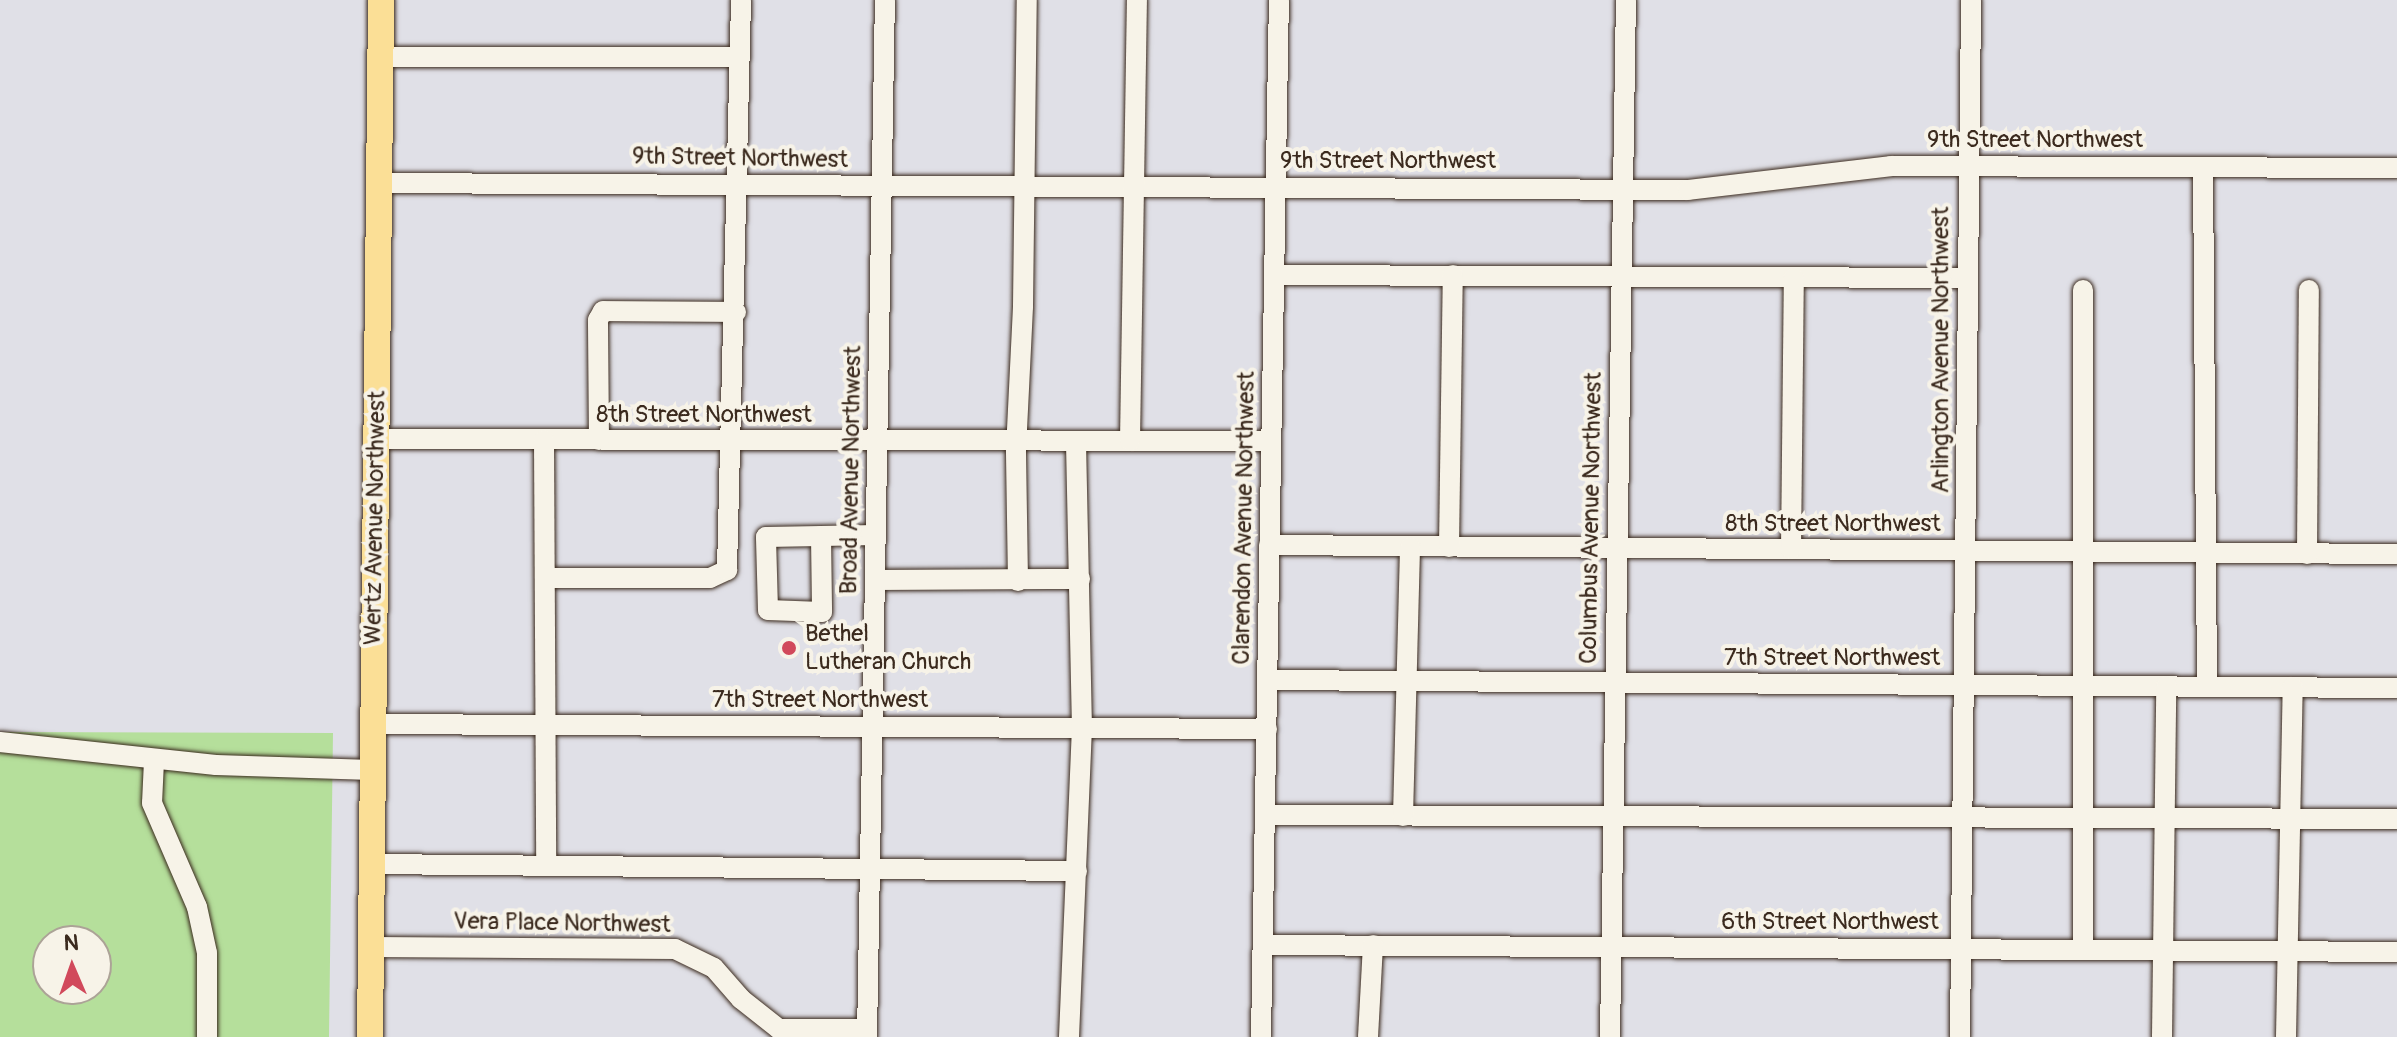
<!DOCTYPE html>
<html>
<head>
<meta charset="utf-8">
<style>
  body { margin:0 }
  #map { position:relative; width:2397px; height:1037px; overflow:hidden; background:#e0e0e7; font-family:Pangolin,sans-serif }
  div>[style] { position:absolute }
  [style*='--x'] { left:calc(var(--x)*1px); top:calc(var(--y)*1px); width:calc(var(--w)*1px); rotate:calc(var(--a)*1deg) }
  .green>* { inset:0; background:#b5df9b }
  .roads { filter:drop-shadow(0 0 2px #3b2a1e) drop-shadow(0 0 2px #3b2a1e) }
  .minor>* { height:20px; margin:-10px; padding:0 10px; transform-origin:10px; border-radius:10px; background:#f7f3e8 }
  .major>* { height:26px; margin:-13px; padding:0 13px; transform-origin:13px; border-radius:13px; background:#fbdf96 }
  .dots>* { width:22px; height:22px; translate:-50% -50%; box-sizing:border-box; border:4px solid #f7f3e8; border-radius:50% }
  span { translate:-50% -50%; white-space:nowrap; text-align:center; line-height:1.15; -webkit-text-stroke:8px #f7f3e8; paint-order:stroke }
  .street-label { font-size:24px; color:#3b2a1e }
  .poi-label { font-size:24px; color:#3b2a1e }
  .left { translate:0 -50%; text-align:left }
  .north { position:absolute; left:32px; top:925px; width:80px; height:80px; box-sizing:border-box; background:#f7f3e8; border:2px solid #aca397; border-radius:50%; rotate:358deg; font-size:22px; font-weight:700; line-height:32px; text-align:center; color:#3b2a1e }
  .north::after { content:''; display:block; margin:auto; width:28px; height:36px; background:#d1495b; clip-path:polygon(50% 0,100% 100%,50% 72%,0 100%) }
</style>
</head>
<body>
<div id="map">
  <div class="green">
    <i style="clip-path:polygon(evenodd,0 732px,333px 733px,329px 1037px,0 1037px,0 732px,48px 941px,96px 941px,96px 989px,48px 989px,48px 941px)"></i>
  </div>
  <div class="roads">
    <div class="minor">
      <i style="--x:379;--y:57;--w:361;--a:0"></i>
      <i style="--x:2203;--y:167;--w:519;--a:89.56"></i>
      <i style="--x:378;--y:183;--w:1310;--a:0.31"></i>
      <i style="--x:1688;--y:190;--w:204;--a:-6.7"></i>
      <i style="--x:1891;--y:166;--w:506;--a:0.23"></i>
      <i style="--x:1274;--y:275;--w:693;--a:0.25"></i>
      <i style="--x:376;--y:439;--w:895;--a:0.13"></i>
      <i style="--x:544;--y:440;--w:426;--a:89.7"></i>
      <i style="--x:599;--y:440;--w:120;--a:-90.5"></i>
      <i style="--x:598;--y:320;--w:10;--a:-61"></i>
      <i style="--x:603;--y:311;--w:133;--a:0.4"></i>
      <i style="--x:1130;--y:441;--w:441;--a:-89.1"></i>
      <i style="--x:821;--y:536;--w:76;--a:89.2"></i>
      <i style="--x:822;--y:612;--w:54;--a:-177.9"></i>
      <i style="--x:768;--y:610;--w:73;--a:-91.6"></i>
      <i style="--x:766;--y:537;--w:110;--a:-1"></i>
      <i style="--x:1269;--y:545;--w:1128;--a:0.46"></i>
      <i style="--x:1449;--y:547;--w:272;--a:-89.2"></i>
      <i style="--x:1791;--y:549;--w:271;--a:-89.4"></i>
      <i style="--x:2307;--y:554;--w:264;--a:-89.6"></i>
      <i style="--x:546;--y:578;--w:164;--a:0"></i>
      <i style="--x:710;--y:578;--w:19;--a:-25"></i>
      <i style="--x:727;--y:570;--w:570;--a:-88.59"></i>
      <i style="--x:875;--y:580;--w:205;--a:-0.3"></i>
      <i style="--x:1018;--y:581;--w:131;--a:-90.9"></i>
      <i style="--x:1016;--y:450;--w:144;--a:-87.2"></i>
      <i style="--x:1023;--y:306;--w:306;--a:-89.3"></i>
      <i style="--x:1268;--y:680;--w:1129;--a:0.41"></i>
      <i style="--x:372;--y:724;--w:895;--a:0.32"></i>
      <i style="--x:0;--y:742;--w:217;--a:6.1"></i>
      <i style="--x:216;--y:765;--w:156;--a:1.8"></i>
      <i style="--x:154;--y:761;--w:42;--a:92.7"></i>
      <i style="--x:152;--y:803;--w:113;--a:66.6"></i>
      <i style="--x:197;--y:907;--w:47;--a:77.7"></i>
      <i style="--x:207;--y:953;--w:84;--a:90"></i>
      <i style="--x:1265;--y:815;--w:1132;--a:0.2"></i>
      <i style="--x:1403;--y:816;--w:269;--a:-88.5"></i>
      <i style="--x:371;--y:864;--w:706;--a:0.57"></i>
      <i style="--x:1263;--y:945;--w:1134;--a:0.35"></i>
      <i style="--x:371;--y:947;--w:304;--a:0.4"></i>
      <i style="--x:675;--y:949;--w:43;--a:26"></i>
      <i style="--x:714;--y:968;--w:41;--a:48.9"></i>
      <i style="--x:741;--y:999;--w:48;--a:38.3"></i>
      <i style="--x:779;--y:1029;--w:88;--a:0"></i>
      <i style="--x:2083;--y:949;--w:659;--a:-90"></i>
      <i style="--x:867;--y:1037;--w:1037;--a:-89.01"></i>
      <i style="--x:1069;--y:1037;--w:308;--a:-87.6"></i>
      <i style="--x:1082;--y:729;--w:287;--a:-91.2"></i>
      <i style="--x:1261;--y:1037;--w:1037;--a:-89.01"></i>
      <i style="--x:1368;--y:1037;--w:92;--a:-86.9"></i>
      <i style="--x:1610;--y:1037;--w:1037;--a:-89.12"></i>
      <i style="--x:1960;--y:1037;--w:1037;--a:-89.39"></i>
      <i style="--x:2162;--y:1037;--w:351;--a:-89.3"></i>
      <i style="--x:2286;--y:1037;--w:350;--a:-88.9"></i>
    </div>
    <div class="major">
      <i style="--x:370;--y:1037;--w:1037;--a:-89.39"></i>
    </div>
  </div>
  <div class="dots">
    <i style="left:789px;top:648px;background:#d1495b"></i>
  </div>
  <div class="street-label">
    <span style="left:2035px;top:140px">9th Street Northwest</span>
    <span style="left:740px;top:158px;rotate:1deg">9th Street Northwest</span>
    <span style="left:1388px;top:161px">9th Street Northwest</span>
    <span style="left:1941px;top:350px;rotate:-90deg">Arlington Avenue Northwest</span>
    <span style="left:704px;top:415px">8th Street Northwest</span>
    <span style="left:851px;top:470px;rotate:-89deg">Broad Avenue Northwest</span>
    <span style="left:375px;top:518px;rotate:-89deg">Wertz Avenue Northwest</span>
    <span style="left:1244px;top:518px;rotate:-89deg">Clarendon Avenue Northwest</span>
    <span style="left:1591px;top:518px;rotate:-89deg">Columbus Avenue Northwest</span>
    <span style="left:1833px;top:524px">8th Street Northwest</span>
    <span style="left:1832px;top:658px">7th Street Northwest</span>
    <span style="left:820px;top:700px">7th Street Northwest</span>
    <span style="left:1830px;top:922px">6th Street Northwest</span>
    <span style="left:562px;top:923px;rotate:1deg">Vera Place Northwest</span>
  </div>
  <div class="poi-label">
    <span class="left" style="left:805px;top:648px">Bethel<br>Lutheran Church</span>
  </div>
  <div class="north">N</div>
</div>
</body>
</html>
